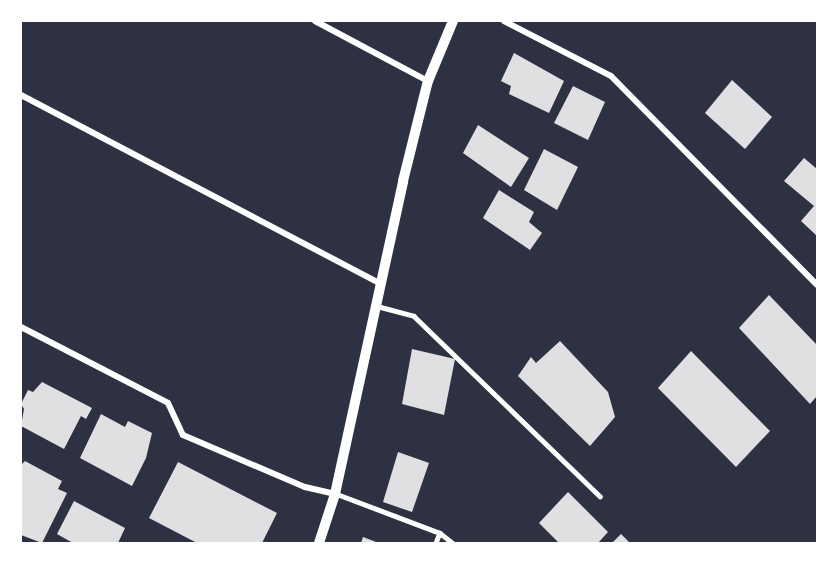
<!DOCTYPE html>
<html>
<head>
<meta charset="utf-8">
<style>
  body { margin:0 }
  #map { position:relative; width:838px; height:564px; overflow:hidden; background:#2d3142; font-family:"Open Sans",sans-serif }
  div>[style] { position:absolute }
  [style*='--x'] { left:calc(var(--x)*1px); top:calc(var(--y)*1px); width:calc(var(--w)*1px); rotate:calc(var(--a)*1deg) }
  .building>* { inset:0; background:#e0e0e3 }
  .service>* { height:4.5px; margin:-2.25px; padding:0 2.25px; transform-origin:2.25px; border-radius:2.25px; background:#fff }
  .minor>* { height:6px; margin:-3px; padding:0 3px; transform-origin:3px; border-radius:3px; background:#fff }
  .tertiary>* { height:10px; margin:-5px; padding:0 5px; transform-origin:5px; border-radius:5px; background:#fff }
  span { translate:-50% -50%; white-space:nowrap; text-align:center; line-height:1.15; -webkit-text-stroke:6px #fff; paint-order:stroke }
  .frame { position:absolute; inset:0; border:22px solid #fff; pointer-events:none }
</style>
</head>
<body>
<div id="map">
  <div class="building">
    <i style="clip-path:polygon(514px 53px,564px 81px,549px 113px,509px 94px,511px 86px,501px 81px)"></i>
    <i style="clip-path:polygon(732px 80px,772px 117px,745px 149px,705px 113px)"></i>
    <i style="clip-path:polygon(573px 86px,605px 102px,588px 140px,554px 123px)"></i>
    <i style="clip-path:polygon(478px 125px,529px 158px,511px 187px,463px 153px)"></i>
    <i style="clip-path:polygon(544px 149px,578px 167px,557px 210px,524px 190px)"></i>
    <i style="clip-path:polygon(804px 158px,817px 169px,817px 236px,801px 221px,814px 206px,784px 181px)"></i>
    <i style="clip-path:polygon(499px 190px,534px 212px,529px 222px,542px 233px,530px 250px,483px 218px)"></i>
    <i style="clip-path:polygon(769px 295px,817px 345px,817px 396px,810px 404px,739px 328px)"></i>
    <i style="clip-path:polygon(560px 341px,608px 392px,615px 417px,590px 446px,518px 376px,531px 357px,536px 363px)"></i>
    <i style="clip-path:polygon(412px 349px,455px 359px,444px 415px,402px 404px)"></i>
    <i style="clip-path:polygon(691px 351px,770px 431px,736px 467px,658px 388px)"></i>
    <i style="clip-path:polygon(42px 382px,92px 408px,86px 419px,81px 416px,64px 449px,21px 426px,24px 409px,21px 404px,28px 390px,33px 392px)"></i>
    <i style="clip-path:polygon(101px 414px,125px 427px,128px 421px,152px 433px,146px 458px,132px 486px,80px 458px)"></i>
    <i style="clip-path:polygon(398px 452px,429px 463px,412px 512px,383px 502px)"></i>
    <i style="clip-path:polygon(25px 461px,62px 481px,58px 489px,67px 493px,42px 543px,21px 535px,21px 465px)"></i>
    <i style="clip-path:polygon(178px 462px,277px 513px,262px 543px,197px 543px,149px 518px)"></i>
    <i style="clip-path:polygon(568px 492px,608px 532px,598px 543px,559px 543px,539px 523px)"></i>
    <i style="clip-path:polygon(74px 501px,125px 528px,118px 543px,73px 543px,57px 534px)"></i>
    <i style="clip-path:polygon(621px 534px,630px 543px,612px 543px)"></i>
    <i style="clip-path:polygon(363px 537px,379px 543px,361px 543px)"></i>
  </div>
  <div class="service">
    <i style="--x:377;--y:306;--w:38;--a:15"></i>
    <i style="--x:414;--y:316;--w:259;--a:44.1"></i>
    <i style="--x:337;--y:494;--w:110;--a:20.7"></i>
    <i style="--x:440;--y:533;--w:11;--a:112"></i>
    <i style="--x:440;--y:533;--w:16;--a:38"></i>
  </div>
  <div class="minor">
    <i style="--x:315;--y:21;--w:128;--a:28"></i>
    <i style="--x:504;--y:21;--w:120;--a:27.2"></i>
    <i style="--x:611;--y:76;--w:293;--a:45.4"></i>
    <i style="--x:21;--y:95;--w:407;--a:27.7"></i>
    <i style="--x:21;--y:327;--w:165;--a:27.3"></i>
    <i style="--x:168;--y:403;--w:35;--a:65"></i>
    <i style="--x:183;--y:435;--w:133;--a:23.1"></i>
    <i style="--x:305;--y:487;--w:31;--a:13"></i>
  </div>
  <div class="tertiary">
    <i style="--x:319;--y:543;--w:52;--a:-71.9"></i>
    <i style="--x:335;--y:494;--w:320;--a:-77.7"></i>
    <i style="--x:403;--y:181;--w:103;--a:-76"></i>
    <i style="--x:428;--y:81;--w:65;--a:-67.4"></i>
  </div>
  <div class="frame"></div>
</div>
</body>
</html>
